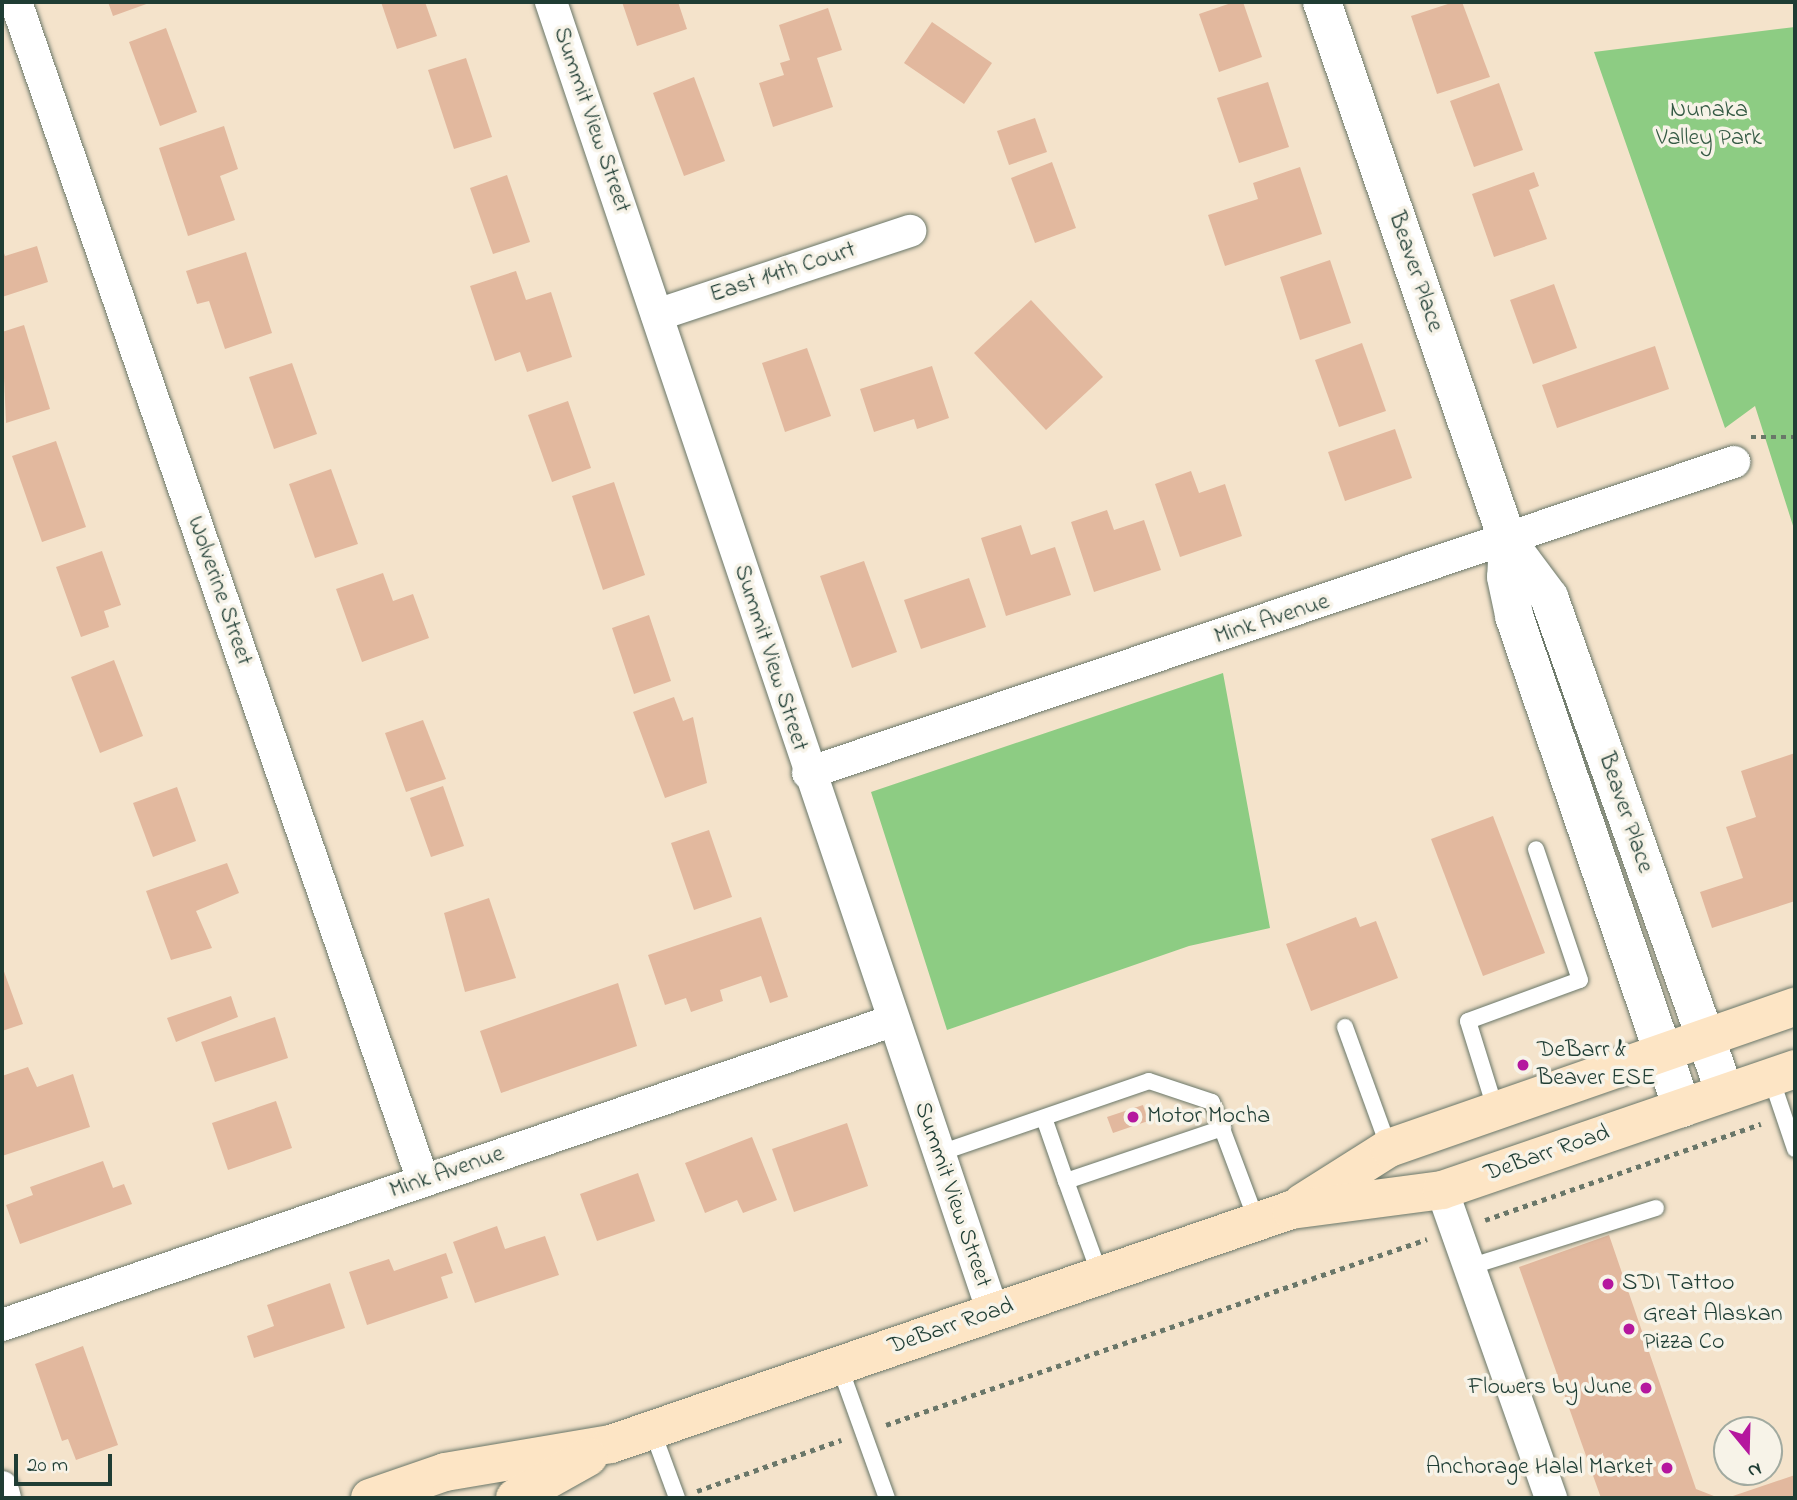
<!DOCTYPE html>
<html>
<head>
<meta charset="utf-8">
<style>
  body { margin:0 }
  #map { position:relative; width:1797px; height:1500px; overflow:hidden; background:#f4e3cb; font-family:"Indie Flower",sans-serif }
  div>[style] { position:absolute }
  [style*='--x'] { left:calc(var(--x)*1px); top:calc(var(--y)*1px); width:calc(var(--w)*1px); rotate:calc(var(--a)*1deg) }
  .green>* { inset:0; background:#8dcc83 }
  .building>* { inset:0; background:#e2b89e }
  .path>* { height:4.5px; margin-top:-2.25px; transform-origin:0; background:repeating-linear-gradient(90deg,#6a7769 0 5px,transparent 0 10px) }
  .roads { filter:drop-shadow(0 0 2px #6a7769) drop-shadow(0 0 2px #6a7769) }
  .service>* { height:16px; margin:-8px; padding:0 8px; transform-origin:8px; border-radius:8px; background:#fff }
  .minor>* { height:32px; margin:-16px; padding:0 16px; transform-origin:16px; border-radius:16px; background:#fff }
  .tertiary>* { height:38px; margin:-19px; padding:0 19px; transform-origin:19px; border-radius:19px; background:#fff }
  .secondary>* { height:38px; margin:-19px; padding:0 19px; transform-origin:19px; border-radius:19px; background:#fde5c5 }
  .dots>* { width:19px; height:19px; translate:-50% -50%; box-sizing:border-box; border:4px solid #f7f3e8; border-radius:50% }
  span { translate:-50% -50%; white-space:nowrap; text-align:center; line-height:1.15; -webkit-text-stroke:7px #f7f3e8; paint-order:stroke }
  .park-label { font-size:24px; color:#355a44 }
  .street-label { font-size:24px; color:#1f3d34 }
  .poi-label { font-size:24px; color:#1f3d34 }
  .left { translate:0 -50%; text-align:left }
  .right { translate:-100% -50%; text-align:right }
  .frame { position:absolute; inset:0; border:4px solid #1f3d34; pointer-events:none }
  .north { position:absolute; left:1713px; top:1416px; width:70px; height:70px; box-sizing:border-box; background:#f7f3e8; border:2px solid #a1aaa0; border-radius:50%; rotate:161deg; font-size:19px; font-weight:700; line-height:28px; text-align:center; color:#1f3d34 }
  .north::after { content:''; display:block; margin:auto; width:24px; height:32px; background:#b5179e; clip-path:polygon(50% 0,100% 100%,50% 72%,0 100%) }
  .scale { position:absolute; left:14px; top:1454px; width:98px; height:32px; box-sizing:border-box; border:4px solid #1f3d34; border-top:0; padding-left:9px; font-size:21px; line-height:24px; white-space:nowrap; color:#1f3d34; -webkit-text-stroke:5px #f7f3e8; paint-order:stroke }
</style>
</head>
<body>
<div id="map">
  <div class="green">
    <i style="clip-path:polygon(1795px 27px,1795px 532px,1755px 406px,1725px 428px,1594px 52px)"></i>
    <i style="clip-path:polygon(1223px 673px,1270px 928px,1189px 946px,947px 1030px,871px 792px)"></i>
  </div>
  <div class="building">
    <i style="clip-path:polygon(108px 2px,152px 2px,113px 16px)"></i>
    <i style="clip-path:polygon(381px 2px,425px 2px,437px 36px,397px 49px)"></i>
    <i style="clip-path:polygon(622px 2px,678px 2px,687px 29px,637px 46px)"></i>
    <i style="clip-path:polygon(1234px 2px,1243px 2px,1262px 57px,1219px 72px,1199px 14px)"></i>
    <i style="clip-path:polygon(1454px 2px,1462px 2px,1490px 77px,1437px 94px,1411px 16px)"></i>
    <i style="clip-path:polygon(828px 8px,842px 50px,817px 58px,833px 107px,773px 127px,759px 83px,784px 75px,780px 63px,790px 60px,779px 25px)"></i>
    <i style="clip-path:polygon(932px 22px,992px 63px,964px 104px,904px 63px)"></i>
    <i style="clip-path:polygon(166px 28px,197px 112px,160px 126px,129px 42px)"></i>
    <i style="clip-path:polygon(466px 58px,492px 137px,454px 149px,428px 70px)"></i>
    <i style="clip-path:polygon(694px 77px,725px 161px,684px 176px,653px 93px)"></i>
    <i style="clip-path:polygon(1268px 82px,1289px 147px,1239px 163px,1217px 98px)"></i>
    <i style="clip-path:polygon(1499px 83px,1523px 150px,1474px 167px,1450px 101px)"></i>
    <i style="clip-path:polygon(1035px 118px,1047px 152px,1009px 165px,997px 131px)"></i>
    <i style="clip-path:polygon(224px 126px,238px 169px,220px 176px,235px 220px,188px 236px,159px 148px)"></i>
    <i style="clip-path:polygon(1052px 162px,1076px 228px,1035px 243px,1011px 178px)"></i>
    <i style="clip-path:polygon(1300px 167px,1322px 234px,1225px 266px,1208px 215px,1258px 199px,1253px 183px)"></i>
    <i style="clip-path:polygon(1534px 172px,1539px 186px,1529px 190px,1547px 239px,1494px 257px,1472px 194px)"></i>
    <i style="clip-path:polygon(507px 175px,530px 242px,493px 254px,470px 188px)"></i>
    <i style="clip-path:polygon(37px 246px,48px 282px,2px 297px,2px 247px,5px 256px)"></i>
    <i style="clip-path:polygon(246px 252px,272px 333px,225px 349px,209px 301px,197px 304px,186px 271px)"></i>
    <i style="clip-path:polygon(1330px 260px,1351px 323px,1300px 340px,1280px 277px)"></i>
    <i style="clip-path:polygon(516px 271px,526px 300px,551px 292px,572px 357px,527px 372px,520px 352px,495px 361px,470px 286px)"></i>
    <i style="clip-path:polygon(1554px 284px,1577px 348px,1533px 364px,1510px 300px)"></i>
    <i style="clip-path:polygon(1031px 300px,1103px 377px,1046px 430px,974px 353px)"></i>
    <i style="clip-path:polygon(24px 325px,50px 409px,6px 423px,2px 332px)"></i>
    <i style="clip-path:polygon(1362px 343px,1386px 411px,1339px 427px,1315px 360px)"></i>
    <i style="clip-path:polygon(1655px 346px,1669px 389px,1557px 428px,1542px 385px)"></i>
    <i style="clip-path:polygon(807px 348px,831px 416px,785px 432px,762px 363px)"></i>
    <i style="clip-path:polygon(292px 363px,317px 434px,274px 449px,249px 377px)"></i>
    <i style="clip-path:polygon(932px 366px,949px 418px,917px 429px,914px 419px,874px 432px,860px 389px)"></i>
    <i style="clip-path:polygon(568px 401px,591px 468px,552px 482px,528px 415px)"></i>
    <i style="clip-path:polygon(1395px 429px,1412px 478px,1345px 501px,1328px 452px)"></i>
    <i style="clip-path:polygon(56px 441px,86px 527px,42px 542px,12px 456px)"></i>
    <i style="clip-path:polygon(331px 469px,358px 544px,315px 558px,289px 484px)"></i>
    <i style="clip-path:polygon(1191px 471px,1199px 493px,1225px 484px,1242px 536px,1180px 557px,1155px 484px)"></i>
    <i style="clip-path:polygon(614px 482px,645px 575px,603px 590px,572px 496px)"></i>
    <i style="clip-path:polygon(1107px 510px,1114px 530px,1144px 520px,1161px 570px,1094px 592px,1071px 522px)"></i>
    <i style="clip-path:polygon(1021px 525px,1031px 555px,1055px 547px,1071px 595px,1006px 616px,981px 538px)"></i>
    <i style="clip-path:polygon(102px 551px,121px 605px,104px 611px,109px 627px,81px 637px,56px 567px)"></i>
    <i style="clip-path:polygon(864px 561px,897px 652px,852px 668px,820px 576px)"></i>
    <i style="clip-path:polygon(383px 573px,393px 601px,413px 594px,429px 638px,362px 662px,336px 589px)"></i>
    <i style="clip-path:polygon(969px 578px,986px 627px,921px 649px,904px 600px)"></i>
    <i style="clip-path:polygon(649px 615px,671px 681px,634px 694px,612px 628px)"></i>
    <i style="clip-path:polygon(114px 660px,143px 736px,100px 753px,71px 677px)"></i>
    <i style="clip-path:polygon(674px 697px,683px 721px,693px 717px,707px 783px,665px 798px,633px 712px)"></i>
    <i style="clip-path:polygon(423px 720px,446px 779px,406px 792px,385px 733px)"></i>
    <i style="clip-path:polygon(1795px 753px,1795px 901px,1712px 928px,1700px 892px,1743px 878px,1726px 827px,1756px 817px,1741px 771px)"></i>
    <i style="clip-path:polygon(443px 786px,464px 846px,431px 857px,410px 798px)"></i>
    <i style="clip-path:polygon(177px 787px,196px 841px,153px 857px,133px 803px)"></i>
    <i style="clip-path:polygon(1493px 816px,1545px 953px,1483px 976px,1431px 839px)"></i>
    <i style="clip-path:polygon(709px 830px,732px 897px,694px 910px,671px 843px)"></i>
    <i style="clip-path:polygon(227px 863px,239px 893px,196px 911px,212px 948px,171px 960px,146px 891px)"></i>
    <i style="clip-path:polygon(489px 898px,516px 978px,465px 992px,444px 913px)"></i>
    <i style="clip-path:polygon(761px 917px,788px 997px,770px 1003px,761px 976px,720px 990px,723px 1001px,691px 1012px,686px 998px,665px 1005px,648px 955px)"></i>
    <i style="clip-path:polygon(1356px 917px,1360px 927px,1376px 921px,1398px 978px,1311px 1011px,1286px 944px)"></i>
    <i style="clip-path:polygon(2px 966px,23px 1024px,2px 1031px)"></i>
    <i style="clip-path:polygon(618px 983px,637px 1046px,501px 1093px,480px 1031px)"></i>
    <i style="clip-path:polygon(231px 996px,238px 1017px,176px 1042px,167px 1018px)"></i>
    <i style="clip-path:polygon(275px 1017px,288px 1058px,215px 1082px,201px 1042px)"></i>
    <i style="clip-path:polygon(28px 1067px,37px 1087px,73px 1074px,90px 1127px,2px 1156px,2px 1076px)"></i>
    <i style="clip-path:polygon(276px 1101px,292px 1148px,228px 1170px,212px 1123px)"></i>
    <i style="clip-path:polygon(1143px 1105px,1148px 1121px,1113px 1133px,1107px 1117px)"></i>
    <i style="clip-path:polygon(847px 1123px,868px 1186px,794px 1212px,772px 1149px)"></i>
    <i style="clip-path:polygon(752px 1137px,777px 1200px,743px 1213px,737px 1200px,705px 1213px,685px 1163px)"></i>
    <i style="clip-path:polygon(103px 1161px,113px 1188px,124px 1184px,132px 1204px,20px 1244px,6px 1205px,33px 1195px,30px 1187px)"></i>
    <i style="clip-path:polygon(638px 1173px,655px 1221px,597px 1241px,580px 1194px)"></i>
    <i style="clip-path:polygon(497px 1226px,505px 1249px,545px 1236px,559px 1275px,475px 1303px,453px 1242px)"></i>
    <i style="clip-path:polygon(1609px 1235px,1696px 1489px,1719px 1498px,1601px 1498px,1519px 1267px)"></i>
    <i style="clip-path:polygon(446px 1253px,453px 1273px,441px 1277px,448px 1298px,367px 1325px,349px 1272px,389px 1259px,394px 1271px)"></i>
    <i style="clip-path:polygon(330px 1283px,345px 1328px,254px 1358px,247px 1336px,274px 1326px,267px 1305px)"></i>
    <i style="clip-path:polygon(83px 1346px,118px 1445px,76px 1460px,68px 1439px,62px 1441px,35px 1364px)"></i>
    <i style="clip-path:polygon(1795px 1475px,1795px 1498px,1727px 1498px)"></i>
  </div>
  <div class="path">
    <i style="--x:1751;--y:437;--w:44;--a:0"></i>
    <i style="--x:1485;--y:1220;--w:292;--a:-19.2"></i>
    <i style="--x:886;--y:1425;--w:572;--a:-18.97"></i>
    <i style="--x:697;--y:1491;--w:153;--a:-19.5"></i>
  </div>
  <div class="roads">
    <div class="service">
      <i style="--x:1345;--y:1027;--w:129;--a:70"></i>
      <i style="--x:1771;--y:1078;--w:75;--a:71.3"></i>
      <i style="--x:1496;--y:1111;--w:94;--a:-107.3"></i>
      <i style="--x:1468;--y:1021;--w:119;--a:-20.1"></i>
      <i style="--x:1580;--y:980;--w:138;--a:-108.6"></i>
      <i style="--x:1044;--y:1118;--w:67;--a:70.8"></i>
      <i style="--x:937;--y:1154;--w:224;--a:-19"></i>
      <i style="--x:1149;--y:1081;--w:66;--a:18.4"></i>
      <i style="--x:1212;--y:1102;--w:128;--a:69.4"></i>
      <i style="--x:1469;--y:1267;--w:196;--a:-17.5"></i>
      <i style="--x:1100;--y:1275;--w:100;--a:-109.9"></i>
      <i style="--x:1066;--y:1181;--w:166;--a:-18.7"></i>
      <i style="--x:839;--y:1365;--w:141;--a:70.2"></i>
      <i style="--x:652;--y:1430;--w:72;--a:69.8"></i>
    </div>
    <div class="minor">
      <i style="--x:16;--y:2;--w:1247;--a:70.95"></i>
      <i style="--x:551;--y:2;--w:1383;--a:71.36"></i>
      <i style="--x:657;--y:315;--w:267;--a:-18.4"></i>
      <i style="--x:808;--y:773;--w:977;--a:-18.56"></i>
      <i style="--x:1442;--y:1190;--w:327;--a:70.5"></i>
      <i style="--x:2;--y:1325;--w:940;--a:-18.86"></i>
      <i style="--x:2;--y:1487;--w:11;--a:75"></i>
    </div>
    <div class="tertiary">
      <i style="--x:1322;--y:2;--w:571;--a:70.99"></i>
      <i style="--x:1508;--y:542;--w:69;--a:53.3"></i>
      <i style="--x:1549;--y:597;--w:526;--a:70.46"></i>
      <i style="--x:1508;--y:542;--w:35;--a:93"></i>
      <i style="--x:1506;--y:577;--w:40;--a:78"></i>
      <i style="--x:1514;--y:616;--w:520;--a:71.15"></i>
    </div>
    <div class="secondary">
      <i style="--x:1302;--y:1203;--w:103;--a:-32.3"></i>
      <i style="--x:1389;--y:1148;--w:430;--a:-19.2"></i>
      <i style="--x:370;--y:1498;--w:79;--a:-19.1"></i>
      <i style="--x:445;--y:1472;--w:168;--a:-9.6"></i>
      <i style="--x:611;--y:1444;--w:719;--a:-18.99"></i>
      <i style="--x:1291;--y:1210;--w:152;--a:-7.5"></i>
      <i style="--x:1442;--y:1190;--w:373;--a:-18.9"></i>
      <i style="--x:515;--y:1498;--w:84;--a:-29.3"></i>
    </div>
  </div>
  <div class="dots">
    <i style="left:1523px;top:1065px;background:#b5179e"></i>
    <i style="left:1133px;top:1117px;background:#b5179e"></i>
    <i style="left:1608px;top:1284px;background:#b5179e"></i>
    <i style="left:1629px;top:1329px;background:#b5179e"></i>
    <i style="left:1646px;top:1388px;background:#b5179e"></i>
    <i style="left:1667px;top:1468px;background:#b5179e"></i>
  </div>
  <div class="park-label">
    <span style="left:1709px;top:125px">Nunaka<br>Valley Park</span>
  </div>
  <div class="street-label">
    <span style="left:591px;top:120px;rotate:71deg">Summit View Street</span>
    <span style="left:1415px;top:272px;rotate:71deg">Beaver Place</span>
    <span style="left:783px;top:273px;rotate:-18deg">East 14th Court</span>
    <span style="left:219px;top:591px;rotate:71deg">Wolverine Street</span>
    <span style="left:1272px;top:620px;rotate:-18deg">Mink Avenue</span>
    <span style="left:770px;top:658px;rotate:72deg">Summit View Street</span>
    <span style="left:1625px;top:813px;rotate:71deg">Beaver Place</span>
    <span style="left:1547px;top:1154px;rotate:-19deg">DeBarr Road</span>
    <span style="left:447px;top:1173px;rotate:-19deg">Mink Avenue</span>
    <span style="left:952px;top:1195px;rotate:71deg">Summit View Street</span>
    <span style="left:951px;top:1327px;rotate:-19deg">DeBarr Road</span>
  </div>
  <div class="poi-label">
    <span class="left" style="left:1537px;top:1065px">DeBarr &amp;<br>Beaver ESE</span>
    <span class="left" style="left:1147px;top:1117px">Motor Mocha</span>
    <span class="left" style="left:1622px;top:1284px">SDI Tattoo</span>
    <span class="left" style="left:1643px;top:1329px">Great Alaskan<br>Pizza Co</span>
    <span class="right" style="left:1632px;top:1388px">Flowers by June</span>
    <span class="right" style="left:1653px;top:1468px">Anchorage Halal Market</span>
  </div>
  <div class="frame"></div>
  <div class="north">N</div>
  <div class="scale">20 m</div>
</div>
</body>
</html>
